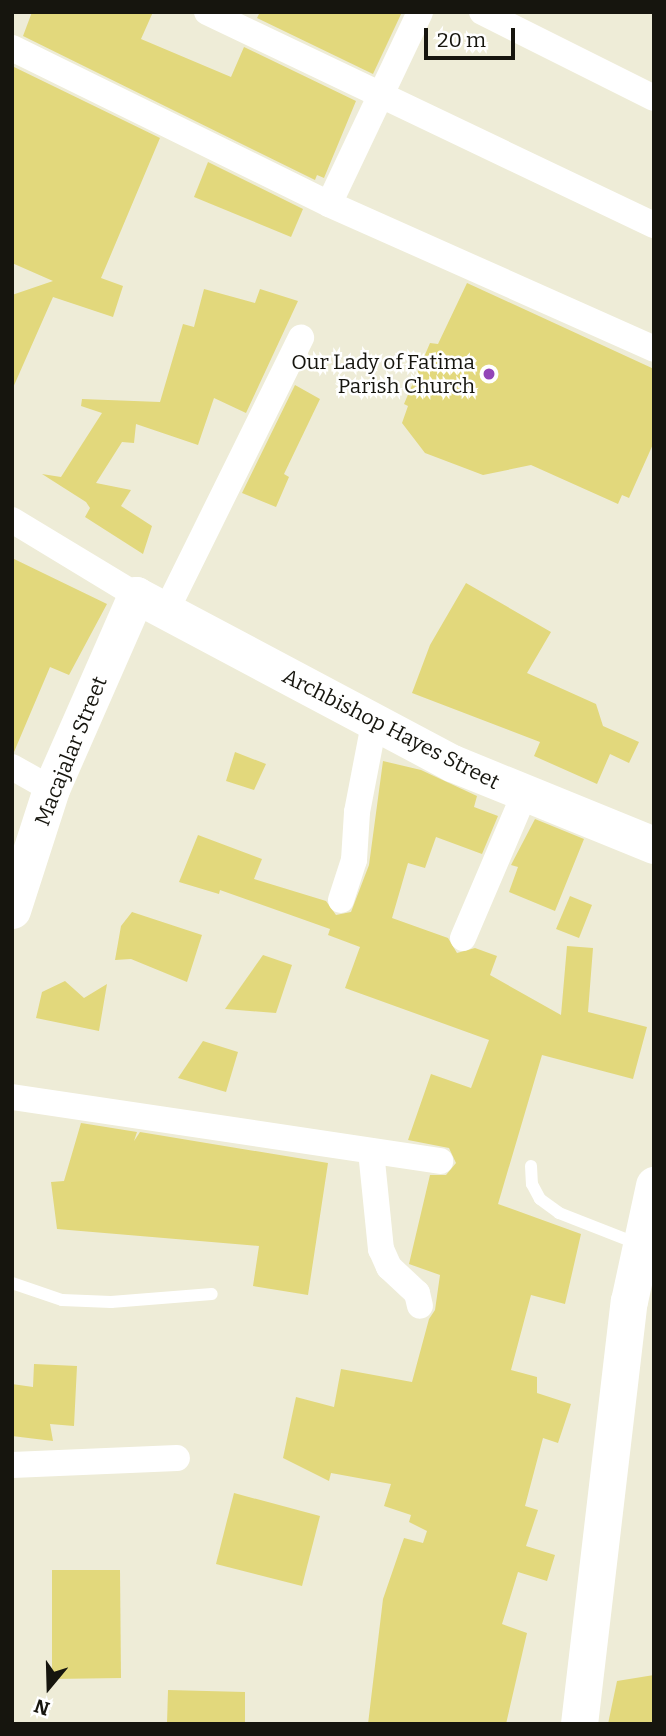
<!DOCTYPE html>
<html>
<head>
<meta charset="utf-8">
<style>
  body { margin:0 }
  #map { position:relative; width:666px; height:1736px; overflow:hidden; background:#eeecd7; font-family:Bitter,serif }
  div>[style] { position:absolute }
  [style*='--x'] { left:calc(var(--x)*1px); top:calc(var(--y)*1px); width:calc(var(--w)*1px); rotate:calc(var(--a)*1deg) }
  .building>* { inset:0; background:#e2d87c }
  .lane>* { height:12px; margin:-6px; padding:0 6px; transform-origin:6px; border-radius:6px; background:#fff }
  .street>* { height:26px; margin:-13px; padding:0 13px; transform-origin:13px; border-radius:13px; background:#fff }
  .secondary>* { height:37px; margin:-18.5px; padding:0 18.5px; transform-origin:18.5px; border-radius:18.5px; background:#fff }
  .dots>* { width:19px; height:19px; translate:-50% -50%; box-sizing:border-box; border:4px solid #fff; border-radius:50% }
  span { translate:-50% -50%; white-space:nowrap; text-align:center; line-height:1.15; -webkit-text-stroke:5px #fff; paint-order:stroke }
  .poi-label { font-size:21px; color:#16150e }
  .right { translate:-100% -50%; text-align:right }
  .street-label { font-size:21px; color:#16150e }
  .frame { position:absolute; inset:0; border:14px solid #16150e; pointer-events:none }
  .north { position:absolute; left:14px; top:1652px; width:70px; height:70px; -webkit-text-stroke:5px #fff; paint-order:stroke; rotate:199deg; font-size:19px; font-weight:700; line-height:28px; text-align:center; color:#16150e }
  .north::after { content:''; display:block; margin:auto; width:24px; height:32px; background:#16150e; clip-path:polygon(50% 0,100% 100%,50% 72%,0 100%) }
  .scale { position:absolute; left:424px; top:28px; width:91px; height:32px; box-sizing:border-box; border:4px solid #16150e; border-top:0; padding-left:9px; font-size:21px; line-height:24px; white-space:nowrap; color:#16150e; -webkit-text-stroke:5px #fff; paint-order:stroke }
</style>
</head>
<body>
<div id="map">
  <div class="building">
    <i style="clip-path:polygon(32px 12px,153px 12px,141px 39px,231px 77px,244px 47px,356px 101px,324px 178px,317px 175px,315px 180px,23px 36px)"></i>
    <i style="clip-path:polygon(260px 12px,402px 12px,373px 74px,257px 18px)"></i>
    <i style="clip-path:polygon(12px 66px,160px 138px,101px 278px,123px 286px,113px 317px,53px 297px,12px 390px,12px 295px,53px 281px,12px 263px)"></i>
    <i style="clip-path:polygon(208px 162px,303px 209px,291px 237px,194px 197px)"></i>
    <i style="clip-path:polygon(467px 283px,654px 369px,654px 442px,629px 498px,622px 495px,618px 504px,531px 465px,483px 475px,425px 453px,402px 423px,408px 406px,404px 404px,430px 343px,438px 344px)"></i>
    <i style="clip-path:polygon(204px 289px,255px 303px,260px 289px,298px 301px,246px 413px,214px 398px,198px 445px,136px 424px,134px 443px,122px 442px,96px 483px,131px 490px,121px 506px,152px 526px,143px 554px,85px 517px,90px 508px,86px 502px,42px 474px,61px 477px,102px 413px,81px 406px,82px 399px,160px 402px,183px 324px,194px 327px)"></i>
    <i style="clip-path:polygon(295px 385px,320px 399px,284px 474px,289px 477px,276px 507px,242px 493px)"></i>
    <i style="clip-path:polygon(12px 558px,107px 604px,69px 675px,50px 667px,14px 752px)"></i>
    <i style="clip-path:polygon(466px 583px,551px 632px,527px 673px,596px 704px,603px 726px,639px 742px,629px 763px,610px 754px,597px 784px,534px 756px,540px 742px,412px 693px,430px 645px)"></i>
    <i style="clip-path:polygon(235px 752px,266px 764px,254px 790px,226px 781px)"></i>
    <i style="clip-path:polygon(383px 761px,421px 770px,477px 796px,474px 807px,498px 816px,482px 854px,436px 837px,425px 868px,408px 863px,392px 918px,448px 938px,457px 953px,475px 948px,497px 956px,490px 975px,561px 1015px,567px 946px,593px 948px,588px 1012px,647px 1027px,633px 1079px,542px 1055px,498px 1204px,581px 1234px,565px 1304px,531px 1295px,511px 1370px,537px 1377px,537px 1393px,571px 1404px,558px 1443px,543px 1438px,525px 1506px,538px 1510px,526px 1546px,555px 1555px,547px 1581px,518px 1572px,502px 1624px,527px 1633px,506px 1724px,368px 1724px,383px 1599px,404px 1538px,423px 1543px,427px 1531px,409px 1522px,411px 1515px,384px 1506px,391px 1484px,331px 1473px,329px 1481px,283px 1458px,296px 1397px,334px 1407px,341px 1369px,412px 1382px,429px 1319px,435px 1310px,440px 1275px,409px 1264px,430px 1175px,446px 1175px,456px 1163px,449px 1148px,408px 1140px,431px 1074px,471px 1088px,489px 1040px,345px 988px,360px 947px,328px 935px,330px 929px,220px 890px,219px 894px,179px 882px,198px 835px,262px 859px,254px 879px,326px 901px,336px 915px,351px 912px,369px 865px)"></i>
    <i style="clip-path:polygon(535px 819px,584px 839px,555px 911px,509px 892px,518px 867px,511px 865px)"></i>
    <i style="clip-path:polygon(570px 896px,592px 905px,579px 938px,556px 929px)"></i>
    <i style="clip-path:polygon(132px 912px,202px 935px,187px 982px,131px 959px,115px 960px,121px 926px)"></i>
    <i style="clip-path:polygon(263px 955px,292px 965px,276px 1013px,225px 1009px)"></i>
    <i style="clip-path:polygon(65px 981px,84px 998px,107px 984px,99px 1031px,36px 1018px,42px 992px)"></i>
    <i style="clip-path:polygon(203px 1041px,238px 1052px,226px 1092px,178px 1078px)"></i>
    <i style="clip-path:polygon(81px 1123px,137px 1132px,134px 1141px,140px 1132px,328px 1163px,308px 1295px,253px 1286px,259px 1246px,57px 1229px,51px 1182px,64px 1181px)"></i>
    <i style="clip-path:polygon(34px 1364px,77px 1366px,74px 1426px,50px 1424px,53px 1441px,12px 1436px,12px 1384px,33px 1387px)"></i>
    <i style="clip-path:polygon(234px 1493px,320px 1516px,302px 1586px,216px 1564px)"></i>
    <i style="clip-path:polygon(52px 1570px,120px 1570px,121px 1678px,52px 1679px)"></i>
    <i style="clip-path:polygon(654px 1675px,654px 1724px,608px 1724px,617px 1681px)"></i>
    <i style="clip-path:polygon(168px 1690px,245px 1692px,245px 1724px,167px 1724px)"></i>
  </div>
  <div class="lane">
    <i style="--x:531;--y:1166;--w:18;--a:87"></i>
    <i style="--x:532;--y:1184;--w:17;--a:62"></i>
    <i style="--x:540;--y:1199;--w:24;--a:36"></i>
    <i style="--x:559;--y:1213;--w:85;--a:21.4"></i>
    <i style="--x:12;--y:1283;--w:53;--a:18.8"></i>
    <i style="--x:62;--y:1300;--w:49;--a:2.3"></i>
    <i style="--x:111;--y:1302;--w:101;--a:-4.5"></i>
  </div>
  <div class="street">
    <i style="--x:207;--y:12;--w:495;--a:25.5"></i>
    <i style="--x:482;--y:12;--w:192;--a:26.6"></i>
    <i style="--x:12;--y:48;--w:353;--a:26.2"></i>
    <i style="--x:329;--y:204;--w:356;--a:24"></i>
    <i style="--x:329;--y:204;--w:212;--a:-64.6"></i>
    <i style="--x:12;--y:520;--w:145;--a:31.2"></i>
    <i style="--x:166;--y:611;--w:305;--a:-63.7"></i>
    <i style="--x:12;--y:767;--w:45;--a:29.4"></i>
    <i style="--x:341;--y:900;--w:42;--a:-72"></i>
    <i style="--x:354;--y:860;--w:48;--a:-86.4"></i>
    <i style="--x:357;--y:812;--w:90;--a:-79.1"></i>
    <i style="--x:463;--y:938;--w:155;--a:-66.9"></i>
    <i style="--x:12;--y:1097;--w:433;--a:8.5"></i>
    <i style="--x:371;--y:1151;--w:99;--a:84.2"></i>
    <i style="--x:381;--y:1249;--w:20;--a:66"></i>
    <i style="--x:389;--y:1267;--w:38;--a:43"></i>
    <i style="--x:417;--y:1293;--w:13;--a:77"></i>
    <i style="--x:12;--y:1465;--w:165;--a:-2.4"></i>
  </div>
  <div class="secondary">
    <i style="--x:12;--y:910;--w:127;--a:-72.1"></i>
    <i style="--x:51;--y:789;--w:212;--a:-66.3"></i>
    <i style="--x:136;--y:595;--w:358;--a:28"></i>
    <i style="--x:452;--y:763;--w:218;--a:22.1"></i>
    <i style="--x:579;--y:1724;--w:426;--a:-83.3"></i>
    <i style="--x:629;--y:1301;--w:119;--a:-77.8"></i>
  </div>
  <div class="dots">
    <i style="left:489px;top:374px;background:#9346b7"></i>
  </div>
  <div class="poi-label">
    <span class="right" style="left:475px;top:374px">Our Lady of Fatima<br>Parish Church</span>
  </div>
  <div class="street-label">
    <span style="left:391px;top:729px;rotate:27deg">Archbishop Hayes Street</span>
    <span style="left:71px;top:751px;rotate:-68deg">Macajalar Street</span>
  </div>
  <div class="frame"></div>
  <div class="north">N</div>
  <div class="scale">20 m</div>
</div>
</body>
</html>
